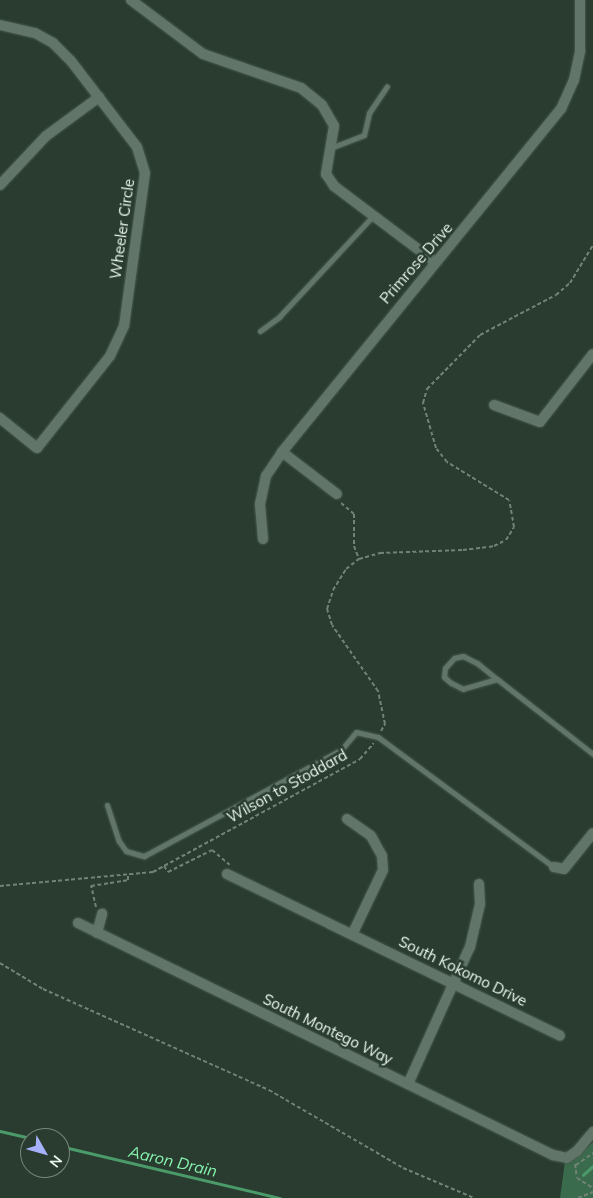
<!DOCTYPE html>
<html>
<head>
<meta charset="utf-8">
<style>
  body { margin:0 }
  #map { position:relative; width:593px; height:1198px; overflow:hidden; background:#293c2f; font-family:Mulish,sans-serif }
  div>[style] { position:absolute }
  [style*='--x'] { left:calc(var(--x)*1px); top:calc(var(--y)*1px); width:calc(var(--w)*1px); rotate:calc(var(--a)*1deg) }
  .green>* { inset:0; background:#3b6b4d }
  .stream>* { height:2.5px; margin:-1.25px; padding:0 1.25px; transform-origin:1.25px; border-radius:1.25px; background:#4b9a6a }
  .path>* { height:2px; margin-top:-1px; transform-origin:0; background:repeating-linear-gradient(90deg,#718276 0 4px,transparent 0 6.5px) }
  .roads { filter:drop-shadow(0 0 1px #495a4f) drop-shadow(0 0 1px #495a4f) }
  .service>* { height:5px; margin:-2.5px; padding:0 2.5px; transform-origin:2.5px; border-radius:2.5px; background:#617668 }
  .minor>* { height:10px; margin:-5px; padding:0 5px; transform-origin:5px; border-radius:5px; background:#617668 }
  span { translate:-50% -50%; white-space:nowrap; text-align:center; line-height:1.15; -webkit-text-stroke:5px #293c2f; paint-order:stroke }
  .street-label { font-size:15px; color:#ecf8ef }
  .water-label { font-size:16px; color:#87f3af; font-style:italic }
  .north { position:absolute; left:20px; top:1128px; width:50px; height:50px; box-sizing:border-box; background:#293c2f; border:1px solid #77877c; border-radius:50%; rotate:128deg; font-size:14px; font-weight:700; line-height:20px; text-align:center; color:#ecf8ef }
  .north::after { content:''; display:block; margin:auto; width:18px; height:22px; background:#a6b1fc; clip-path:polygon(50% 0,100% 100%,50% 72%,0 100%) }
</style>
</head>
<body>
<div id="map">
  <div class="green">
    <i style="clip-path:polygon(593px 1142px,593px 1198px,560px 1198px,565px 1161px,576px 1158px)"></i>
  </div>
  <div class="stream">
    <i style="--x:0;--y:1131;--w:31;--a:13"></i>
    <i style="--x:60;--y:1146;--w:226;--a:13.3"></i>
    <i style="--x:583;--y:1175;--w:13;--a:-42"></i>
  </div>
  <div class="path">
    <i style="--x:341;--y:503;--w:17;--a:40"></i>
    <i style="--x:354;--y:514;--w:32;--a:90"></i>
    <i style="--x:354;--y:546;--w:14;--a:69"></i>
    <i style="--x:381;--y:731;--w:8;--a:-60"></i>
    <i style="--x:385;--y:724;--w:34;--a:-102"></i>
    <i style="--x:378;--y:691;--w:80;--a:-124.9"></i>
    <i style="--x:332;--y:625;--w:17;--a:-107"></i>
    <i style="--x:327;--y:609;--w:20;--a:-72"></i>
    <i style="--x:333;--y:590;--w:25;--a:-58"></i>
    <i style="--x:346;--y:569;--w:16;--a:-38"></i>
    <i style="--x:359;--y:559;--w:22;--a:-16"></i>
    <i style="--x:380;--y:553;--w:83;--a:-2.1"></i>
    <i style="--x:463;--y:550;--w:31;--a:-7"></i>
    <i style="--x:494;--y:546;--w:13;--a:-27"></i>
    <i style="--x:506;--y:540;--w:15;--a:-58"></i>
    <i style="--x:514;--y:527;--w:27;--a:-100"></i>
    <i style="--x:509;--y:500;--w:73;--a:-148.5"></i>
    <i style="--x:447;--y:462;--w:18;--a:-128"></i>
    <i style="--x:436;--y:448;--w:47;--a:-106.1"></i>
    <i style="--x:423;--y:403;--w:15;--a:-74"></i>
    <i style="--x:427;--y:389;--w:76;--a:-45.5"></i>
    <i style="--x:480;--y:335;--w:86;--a:-27.8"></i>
    <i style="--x:556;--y:295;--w:18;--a:-41"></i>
    <i style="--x:570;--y:283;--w:44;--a:-58.8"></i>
    <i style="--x:164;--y:866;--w:7;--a:56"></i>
    <i style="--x:168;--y:872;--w:49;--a:-26.6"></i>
    <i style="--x:212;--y:850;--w:23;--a:40"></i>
    <i style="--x:0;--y:886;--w:154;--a:-5.2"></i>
    <i style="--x:153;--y:872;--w:236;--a:-28.6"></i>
    <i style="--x:360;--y:759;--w:21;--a:-49"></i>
    <i style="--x:96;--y:907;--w:22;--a:-103"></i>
    <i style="--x:91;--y:886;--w:37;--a:-9"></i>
    <i style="--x:128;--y:880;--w:6;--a:-90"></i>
    <i style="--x:0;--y:963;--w:50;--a:31.2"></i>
    <i style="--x:43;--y:989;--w:248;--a:24.1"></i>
    <i style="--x:269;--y:1090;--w:155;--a:30.2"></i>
    <i style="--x:403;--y:1168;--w:77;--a:22.9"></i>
    <i style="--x:575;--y:1164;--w:14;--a:82"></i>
    <i style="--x:577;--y:1178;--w:19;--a:32"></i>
    <i style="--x:576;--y:1165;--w:21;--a:-35"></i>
    <i style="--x:578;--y:1198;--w:16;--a:-22"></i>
  </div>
  <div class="roads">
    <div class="service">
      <i style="--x:333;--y:147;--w:33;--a:-21"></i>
      <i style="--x:364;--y:135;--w:23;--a:-77"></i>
      <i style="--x:369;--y:113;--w:32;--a:-56"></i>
      <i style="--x:260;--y:331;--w:24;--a:-36"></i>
      <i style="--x:279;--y:317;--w:138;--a:-47.1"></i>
      <i style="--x:463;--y:656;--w:16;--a:27"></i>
      <i style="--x:477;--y:663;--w:26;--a:39"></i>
      <i style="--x:497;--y:679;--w:35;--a:164"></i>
      <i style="--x:463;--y:689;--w:13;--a:-153"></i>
      <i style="--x:451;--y:683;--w:9;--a:-139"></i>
      <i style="--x:444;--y:677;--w:9;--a:-84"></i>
      <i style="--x:445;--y:668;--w:13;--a:-48"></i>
      <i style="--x:454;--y:658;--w:9;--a:-13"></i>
      <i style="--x:497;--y:679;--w:122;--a:38"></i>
      <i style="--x:107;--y:805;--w:38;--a:72"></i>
      <i style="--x:119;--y:841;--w:12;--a:55"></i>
      <i style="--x:126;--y:851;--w:19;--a:16"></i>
      <i style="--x:144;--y:856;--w:224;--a:-28.3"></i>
      <i style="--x:341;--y:750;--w:23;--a:-50"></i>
      <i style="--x:356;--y:732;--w:23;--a:13"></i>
      <i style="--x:378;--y:737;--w:219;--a:36.5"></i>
    </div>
    <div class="minor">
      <i style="--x:131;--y:0;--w:90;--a:36.9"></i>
      <i style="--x:203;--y:54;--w:104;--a:19.1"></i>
      <i style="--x:301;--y:88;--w:27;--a:39"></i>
      <i style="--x:322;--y:105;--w:24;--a:60"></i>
      <i style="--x:334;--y:126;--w:49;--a:99.5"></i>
      <i style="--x:326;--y:174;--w:14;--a:56"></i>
      <i style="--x:334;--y:186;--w:126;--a:37"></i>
      <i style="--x:0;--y:25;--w:36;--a:13"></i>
      <i style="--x:35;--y:33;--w:21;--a:29"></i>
      <i style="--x:53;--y:43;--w:25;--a:45"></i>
      <i style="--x:71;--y:61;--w:108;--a:52.5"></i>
      <i style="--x:137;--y:147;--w:27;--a:73"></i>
      <i style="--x:145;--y:173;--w:154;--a:97.8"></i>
      <i style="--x:124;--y:326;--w:33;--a:115"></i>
      <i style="--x:110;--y:356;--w:117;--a:128.4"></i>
      <i style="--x:37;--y:448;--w:48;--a:-141"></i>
      <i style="--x:0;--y:185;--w:67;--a:-46.8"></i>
      <i style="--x:46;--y:136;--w:66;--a:-36.3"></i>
      <i style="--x:494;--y:405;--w:49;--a:20.3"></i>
      <i style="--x:540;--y:422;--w:86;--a:-52.1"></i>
      <i style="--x:282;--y:452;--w:69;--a:37.4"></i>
      <i style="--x:263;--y:539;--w:35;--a:-95"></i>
      <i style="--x:260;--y:504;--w:29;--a:-78"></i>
      <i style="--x:266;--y:476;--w:29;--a:-56"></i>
      <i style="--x:282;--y:452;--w:442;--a:-50.9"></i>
      <i style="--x:561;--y:109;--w:32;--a:-66"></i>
      <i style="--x:574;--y:80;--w:30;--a:-78"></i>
      <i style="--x:580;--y:51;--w:51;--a:-90"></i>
      <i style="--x:347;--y:819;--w:29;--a:35"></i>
      <i style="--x:371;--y:836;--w:23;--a:61"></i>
      <i style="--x:382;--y:856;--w:14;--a:86"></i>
      <i style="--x:383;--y:870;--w:70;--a:115.5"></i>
      <i style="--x:554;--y:867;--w:10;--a:11"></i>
      <i style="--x:564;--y:869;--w:46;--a:-51.1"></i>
      <i style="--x:227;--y:874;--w:370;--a:25.9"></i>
      <i style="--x:78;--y:923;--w:529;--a:26.03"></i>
      <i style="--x:553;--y:1155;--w:14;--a:12"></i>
      <i style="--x:567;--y:1158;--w:12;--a:-35"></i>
      <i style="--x:577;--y:1151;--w:25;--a:-50"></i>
      <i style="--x:97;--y:933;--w:20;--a:-75"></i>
      <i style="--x:408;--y:1084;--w:150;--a:-65.7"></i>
      <i style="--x:470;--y:947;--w:44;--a:-76.9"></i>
      <i style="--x:480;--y:904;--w:20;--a:-93"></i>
    </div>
  </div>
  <div class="street-label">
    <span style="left:122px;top:229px;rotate:-82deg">Wheeler Circle</span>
    <span style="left:416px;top:263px;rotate:-49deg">Primrose Drive</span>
    <span style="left:287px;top:786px;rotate:-29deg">Wilson to Stoddard</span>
    <span style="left:463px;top:971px;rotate:26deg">South Kokomo Drive</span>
    <span style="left:328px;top:1029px;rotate:26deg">South Montego Way</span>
  </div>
  <div class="water-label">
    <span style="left:173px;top:1161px;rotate:13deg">Aaron Drain</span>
  </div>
  <div class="north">N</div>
</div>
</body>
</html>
